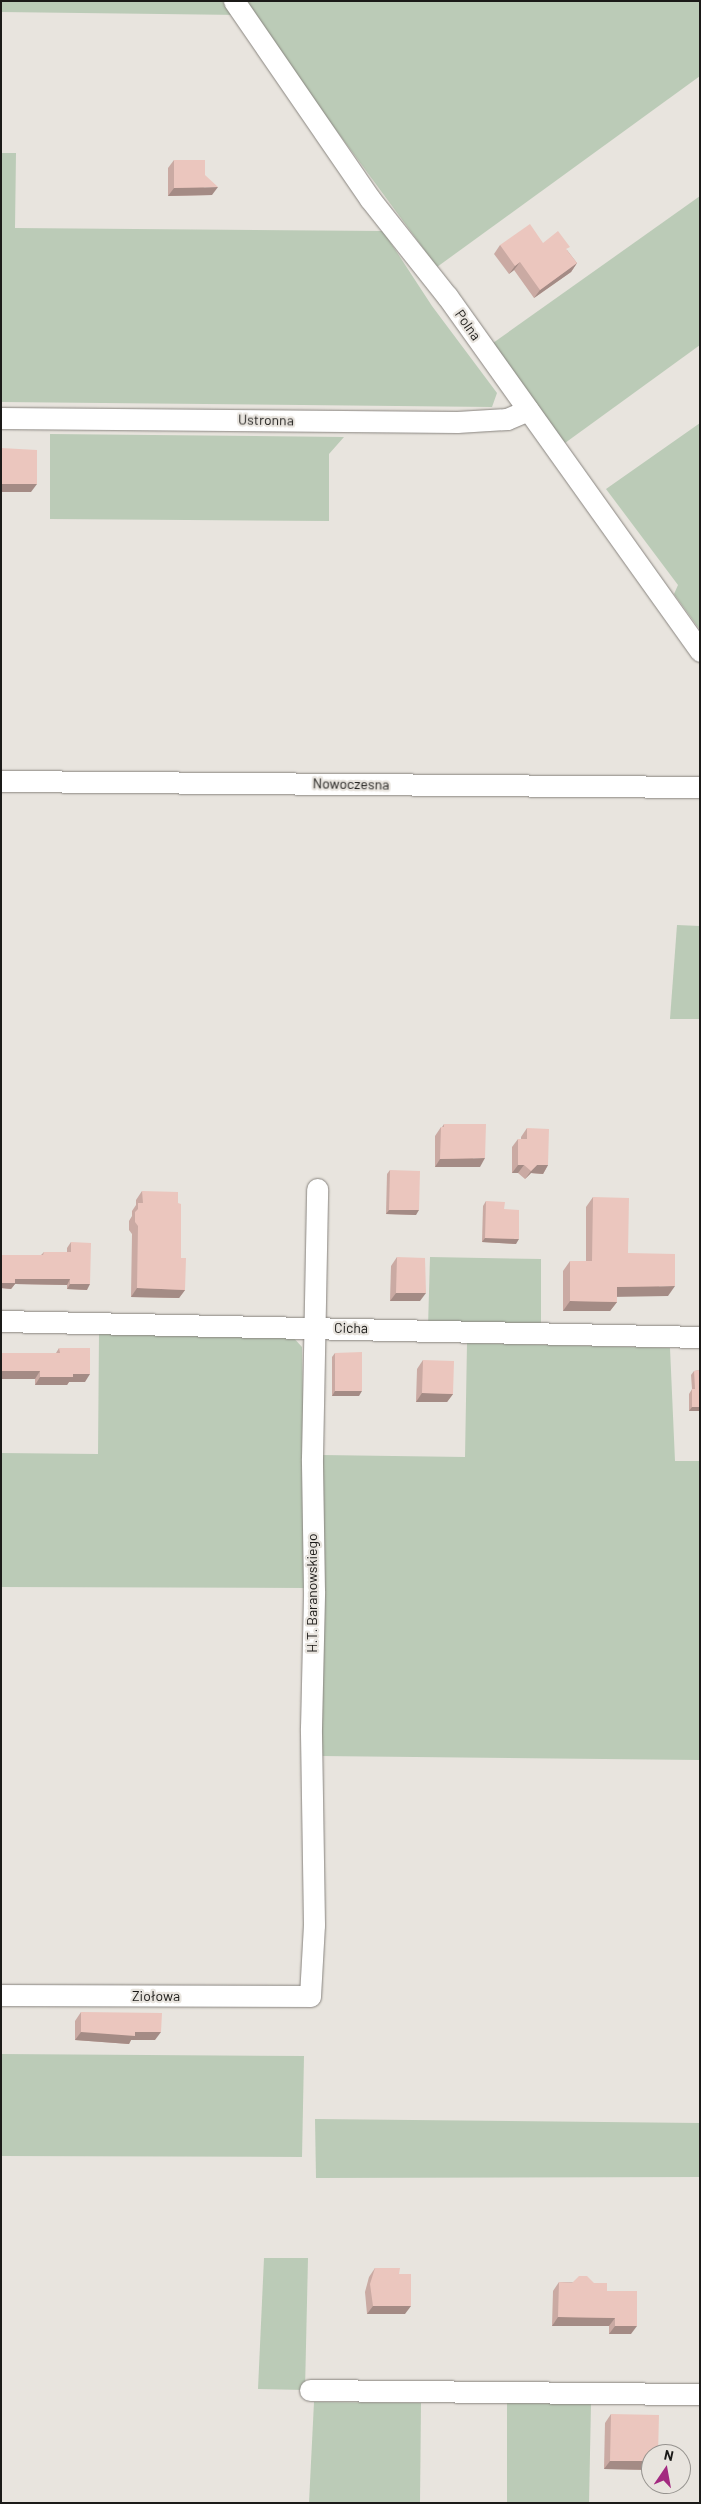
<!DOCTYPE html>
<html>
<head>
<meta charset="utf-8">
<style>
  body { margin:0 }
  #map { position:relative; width:701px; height:2504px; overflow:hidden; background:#e8e4de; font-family:Barlow,sans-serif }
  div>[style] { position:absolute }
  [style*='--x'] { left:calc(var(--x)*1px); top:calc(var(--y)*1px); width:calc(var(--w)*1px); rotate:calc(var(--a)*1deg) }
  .green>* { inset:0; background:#bbcbb7 }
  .roads { filter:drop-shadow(0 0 1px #88847f) drop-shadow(0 0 1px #88847f) }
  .street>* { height:21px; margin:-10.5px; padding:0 10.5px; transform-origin:10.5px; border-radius:10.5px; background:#fff }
  .wall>* { inset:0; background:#caaaa3 }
  .shaded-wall>* { inset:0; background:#a48b85 }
  .building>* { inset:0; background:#ebc6be }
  span { translate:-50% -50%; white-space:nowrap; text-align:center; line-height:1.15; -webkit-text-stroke:4.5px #e8e4de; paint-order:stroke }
  .street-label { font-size:14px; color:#1b1a18 }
  .frame { position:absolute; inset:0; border:2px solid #1b1a18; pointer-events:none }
  .north { position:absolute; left:641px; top:2444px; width:50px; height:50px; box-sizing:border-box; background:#e8e4de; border:1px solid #96938f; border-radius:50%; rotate:12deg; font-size:14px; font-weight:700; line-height:20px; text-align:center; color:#1b1a18 }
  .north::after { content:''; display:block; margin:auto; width:18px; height:22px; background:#a32a80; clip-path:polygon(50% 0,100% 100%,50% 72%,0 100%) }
</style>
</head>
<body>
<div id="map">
  <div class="green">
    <i style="clip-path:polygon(1px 1px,231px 1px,241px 15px,1px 12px)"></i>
    <i style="clip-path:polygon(241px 1px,700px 1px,700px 76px,437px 267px)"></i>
    <i style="clip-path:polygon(1px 153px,16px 153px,15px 228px,383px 231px,432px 306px,497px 393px,492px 407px,2px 402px)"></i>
    <i style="clip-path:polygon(700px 196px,700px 345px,565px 443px,493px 343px)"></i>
    <i style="clip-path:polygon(700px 423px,700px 630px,674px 594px,678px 585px,606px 489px)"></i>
    <i style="clip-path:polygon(50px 434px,344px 437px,329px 454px,329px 521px,50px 519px)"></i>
    <i style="clip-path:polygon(677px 925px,700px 926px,700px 1019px,670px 1019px)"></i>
    <i style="clip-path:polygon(430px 1257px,541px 1259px,541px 1325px,428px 1327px)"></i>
    <i style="clip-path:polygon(99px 1333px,290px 1334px,302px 1347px,306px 1588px,1px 1587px,1px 1453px,98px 1454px)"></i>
    <i style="clip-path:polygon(467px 1343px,670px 1348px,675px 1461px,700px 1461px,700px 1760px,320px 1756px,322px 1455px,465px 1457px)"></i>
    <i style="clip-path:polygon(1px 2054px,304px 2056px,302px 2157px,1px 2156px)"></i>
    <i style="clip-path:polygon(315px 2119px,700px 2123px,700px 2177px,316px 2178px)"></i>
    <i style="clip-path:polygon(264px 2258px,308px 2258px,305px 2390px,258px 2389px)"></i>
    <i style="clip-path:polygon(314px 2402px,421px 2403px,420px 2503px,309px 2503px)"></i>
    <i style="clip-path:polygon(507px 2403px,591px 2404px,589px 2503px,507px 2503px)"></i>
  </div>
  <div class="roads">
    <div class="street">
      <i style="--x:234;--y:1;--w:240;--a:55.5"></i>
      <i style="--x:370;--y:199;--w:124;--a:51.6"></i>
      <i style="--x:447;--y:296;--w:436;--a:54.5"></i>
      <i style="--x:1;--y:418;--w:456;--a:0.5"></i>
      <i style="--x:457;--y:422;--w:50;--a:-3.4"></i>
      <i style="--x:507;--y:419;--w:23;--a:-23"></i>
      <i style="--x:1;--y:781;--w:699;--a:0.49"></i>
      <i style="--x:1;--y:1321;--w:699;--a:1.31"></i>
      <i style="--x:1;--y:1995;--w:309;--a:0.2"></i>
      <i style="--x:310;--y:1996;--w:71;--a:-86.8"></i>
      <i style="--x:314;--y:1925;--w:197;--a:-90.9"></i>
      <i style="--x:311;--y:1728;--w:137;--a:-88.7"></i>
      <i style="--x:314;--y:1591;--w:133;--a:-90.9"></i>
      <i style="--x:312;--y:1458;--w:269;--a:-88.9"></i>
      <i style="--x:310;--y:2390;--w:390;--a:0.6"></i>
    </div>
  </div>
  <div class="wall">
    <i style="clip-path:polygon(174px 160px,212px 195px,168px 196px,168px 168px)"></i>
    <i style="clip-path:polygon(543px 243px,567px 250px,577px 263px,571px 272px,534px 298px,514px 270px,509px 274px,494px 254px,500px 245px)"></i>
    <i style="clip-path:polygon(444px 1124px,480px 1167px,435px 1167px,435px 1136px,441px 1127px,442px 1127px)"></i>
    <i style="clip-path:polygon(527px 1128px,548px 1165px,543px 1174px,531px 1173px,525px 1179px,518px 1173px,512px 1173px,512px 1147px,518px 1139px,521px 1139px,521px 1137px)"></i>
    <i style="clip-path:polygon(390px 1170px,416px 1215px,386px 1214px,387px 1174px)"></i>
    <i style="clip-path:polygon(142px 1191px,178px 1203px,181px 1258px,185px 1290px,179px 1298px,131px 1297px,132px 1234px,129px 1230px,129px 1221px,132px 1216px,132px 1211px,136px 1205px,136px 1200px)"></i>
    <i style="clip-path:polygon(593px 1197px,628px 1253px,668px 1296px,617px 1296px,617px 1302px,610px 1311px,563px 1311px,563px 1271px,570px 1261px,586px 1261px,586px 1207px)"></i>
    <i style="clip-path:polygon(486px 1201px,504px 1209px,516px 1244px,482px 1242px,483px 1206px)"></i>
    <i style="clip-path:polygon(71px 1242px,87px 1290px,67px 1289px,67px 1285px,15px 1284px,11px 1289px,1px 1288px,1px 1255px,41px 1255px,44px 1252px,67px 1252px,67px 1248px)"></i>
    <i style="clip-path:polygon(397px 1257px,420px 1301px,390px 1301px,391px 1266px)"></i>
    <i style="clip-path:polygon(59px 1348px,85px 1382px,69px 1382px,67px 1385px,35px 1385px,35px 1379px,1px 1379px,56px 1353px)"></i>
    <i style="clip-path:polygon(335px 1353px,359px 1396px,332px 1396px,332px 1357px)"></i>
    <i style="clip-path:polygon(423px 1360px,453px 1394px,447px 1402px,416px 1402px,417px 1369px)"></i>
    <i style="clip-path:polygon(700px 1370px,700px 1411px,689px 1411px,689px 1394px,692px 1389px,691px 1375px,694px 1371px)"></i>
    <i style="clip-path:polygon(81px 2012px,155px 2040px,131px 2040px,129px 2044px,75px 2040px,75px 2021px)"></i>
    <i style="clip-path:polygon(375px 2268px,399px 2274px,405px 2314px,367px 2314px,365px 2292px,369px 2277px)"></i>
    <i style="clip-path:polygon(559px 2282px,594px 2283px,607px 2291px,631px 2334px,609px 2334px,609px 2326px,552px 2326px,553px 2291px)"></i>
    <i style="clip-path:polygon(611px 2414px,651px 2454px,651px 2470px,604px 2469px,605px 2423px)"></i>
  </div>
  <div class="shaded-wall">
    <i style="clip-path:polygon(218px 187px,212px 195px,168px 196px,174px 188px)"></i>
    <i style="clip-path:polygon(520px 262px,514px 270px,509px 274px,515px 266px)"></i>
    <i style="clip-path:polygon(577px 263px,571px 272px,534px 298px,540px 290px)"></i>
    <i style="clip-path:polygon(1px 484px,37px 484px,31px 492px,1px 492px)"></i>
    <i style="clip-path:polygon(485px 1158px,480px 1167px,435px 1167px,440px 1159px)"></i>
    <i style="clip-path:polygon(518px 1165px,524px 1165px,518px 1173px,512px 1173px)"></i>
    <i style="clip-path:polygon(537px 1165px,548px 1165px,543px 1174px,531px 1173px,525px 1179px,531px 1171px)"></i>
    <i style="clip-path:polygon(389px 1210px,419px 1210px,416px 1215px,386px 1214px)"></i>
    <i style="clip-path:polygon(485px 1238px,519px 1239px,516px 1244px,482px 1242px)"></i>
    <i style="clip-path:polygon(15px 1279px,70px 1279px,67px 1285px,15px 1284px,11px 1289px,1px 1288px,1px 1283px)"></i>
    <i style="clip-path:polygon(70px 1284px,90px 1284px,87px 1290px,67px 1289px)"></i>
    <i style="clip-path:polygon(675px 1286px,668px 1296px,610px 1297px,617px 1287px)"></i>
    <i style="clip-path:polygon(137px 1288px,185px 1290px,179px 1298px,131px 1297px)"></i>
    <i style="clip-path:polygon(396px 1293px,426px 1293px,420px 1301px,390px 1301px)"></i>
    <i style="clip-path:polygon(570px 1301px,617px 1302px,610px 1311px,563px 1311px)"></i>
    <i style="clip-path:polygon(1px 1371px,40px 1371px,35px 1379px,1px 1379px)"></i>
    <i style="clip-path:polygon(73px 1374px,90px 1374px,85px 1382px,69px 1382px,67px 1385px,35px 1385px,40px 1377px)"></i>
    <i style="clip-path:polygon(335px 1391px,362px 1391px,359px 1396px,332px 1396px)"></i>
    <i style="clip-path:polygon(422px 1393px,453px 1394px,447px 1402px,416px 1402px)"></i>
    <i style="clip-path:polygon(692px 1407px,700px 1407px,700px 1411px,689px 1411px)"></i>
    <i style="clip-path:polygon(81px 2032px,161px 2032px,155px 2040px,131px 2040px,129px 2044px,75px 2040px)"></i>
    <i style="clip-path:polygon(373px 2306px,411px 2306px,405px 2314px,367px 2314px)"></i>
    <i style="clip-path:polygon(558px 2317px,615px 2318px,609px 2326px,552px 2326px)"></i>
    <i style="clip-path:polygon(615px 2326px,637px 2326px,631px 2334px,609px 2334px)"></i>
    <i style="clip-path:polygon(610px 2461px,651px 2461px,651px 2470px,604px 2469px)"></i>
  </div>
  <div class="building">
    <i style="clip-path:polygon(174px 160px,205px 160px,205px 175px,218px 187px,174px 188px)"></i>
    <i style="clip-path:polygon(530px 224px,543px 243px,558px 231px,570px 247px,566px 249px,577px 263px,540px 290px,520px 262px,515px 266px,500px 245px)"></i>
    <i style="clip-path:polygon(1px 448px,37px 450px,37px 484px,1px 484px)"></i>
    <i style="clip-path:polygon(444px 1124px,486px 1124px,485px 1158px,440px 1159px,441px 1127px,444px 1127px)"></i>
    <i style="clip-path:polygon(527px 1128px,549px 1129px,548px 1165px,537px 1165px,531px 1171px,524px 1165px,518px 1165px,518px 1139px,527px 1139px)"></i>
    <i style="clip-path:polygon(390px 1170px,420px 1171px,419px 1210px,389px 1210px)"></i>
    <i style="clip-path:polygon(142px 1191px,178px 1192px,178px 1203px,181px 1204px,181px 1258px,186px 1258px,185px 1290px,137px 1288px,138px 1226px,135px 1222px,135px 1212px,138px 1209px,138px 1203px,143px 1203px)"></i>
    <i style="clip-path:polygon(593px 1197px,629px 1198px,628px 1253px,675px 1254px,675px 1286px,617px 1287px,617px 1302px,570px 1301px,570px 1261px,592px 1261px)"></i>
    <i style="clip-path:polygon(486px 1201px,505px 1202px,504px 1209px,519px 1210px,519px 1239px,485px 1238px)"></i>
    <i style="clip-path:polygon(71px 1242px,91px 1243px,90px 1284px,70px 1284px,70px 1279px,15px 1279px,15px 1283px,1px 1283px,1px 1255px,43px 1255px,44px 1252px,71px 1252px)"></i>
    <i style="clip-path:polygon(397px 1257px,425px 1258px,426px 1293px,396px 1293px)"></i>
    <i style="clip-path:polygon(59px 1348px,90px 1348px,90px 1374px,73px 1374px,73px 1377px,40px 1377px,40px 1371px,1px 1371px,1px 1353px,60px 1353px)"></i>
    <i style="clip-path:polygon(362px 1352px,362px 1391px,335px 1391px,335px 1353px)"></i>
    <i style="clip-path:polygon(423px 1360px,454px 1361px,453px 1394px,422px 1393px)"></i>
    <i style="clip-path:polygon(700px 1370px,700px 1407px,692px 1407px,692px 1389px,695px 1389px,694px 1371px)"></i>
    <i style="clip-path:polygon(81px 2012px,162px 2013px,161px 2032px,135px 2032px,135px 2036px,81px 2032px)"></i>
    <i style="clip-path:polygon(375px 2268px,400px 2268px,399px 2274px,411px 2274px,411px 2306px,373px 2306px,370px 2284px)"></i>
    <i style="clip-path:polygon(579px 2276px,587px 2276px,594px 2283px,607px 2283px,607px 2291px,637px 2291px,637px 2326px,615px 2326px,615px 2318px,558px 2317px,559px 2282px,572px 2283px)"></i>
    <i style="clip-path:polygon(611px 2414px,659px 2415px,658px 2454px,651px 2454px,651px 2461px,610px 2461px)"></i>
  </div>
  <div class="street-label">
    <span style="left:468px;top:325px;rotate:55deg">Polna</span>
    <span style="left:266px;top:420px;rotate:1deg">Ustronna</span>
    <span style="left:351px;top:784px;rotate:1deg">Nowoczesna</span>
    <span style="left:351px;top:1328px;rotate:1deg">Cicha</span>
    <span style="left:312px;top:1593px;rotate:-90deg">H.T. Baranowskiego</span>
    <span style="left:156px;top:1996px">Ziołowa</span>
  </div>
  <div class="frame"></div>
  <div class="north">N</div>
</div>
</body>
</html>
